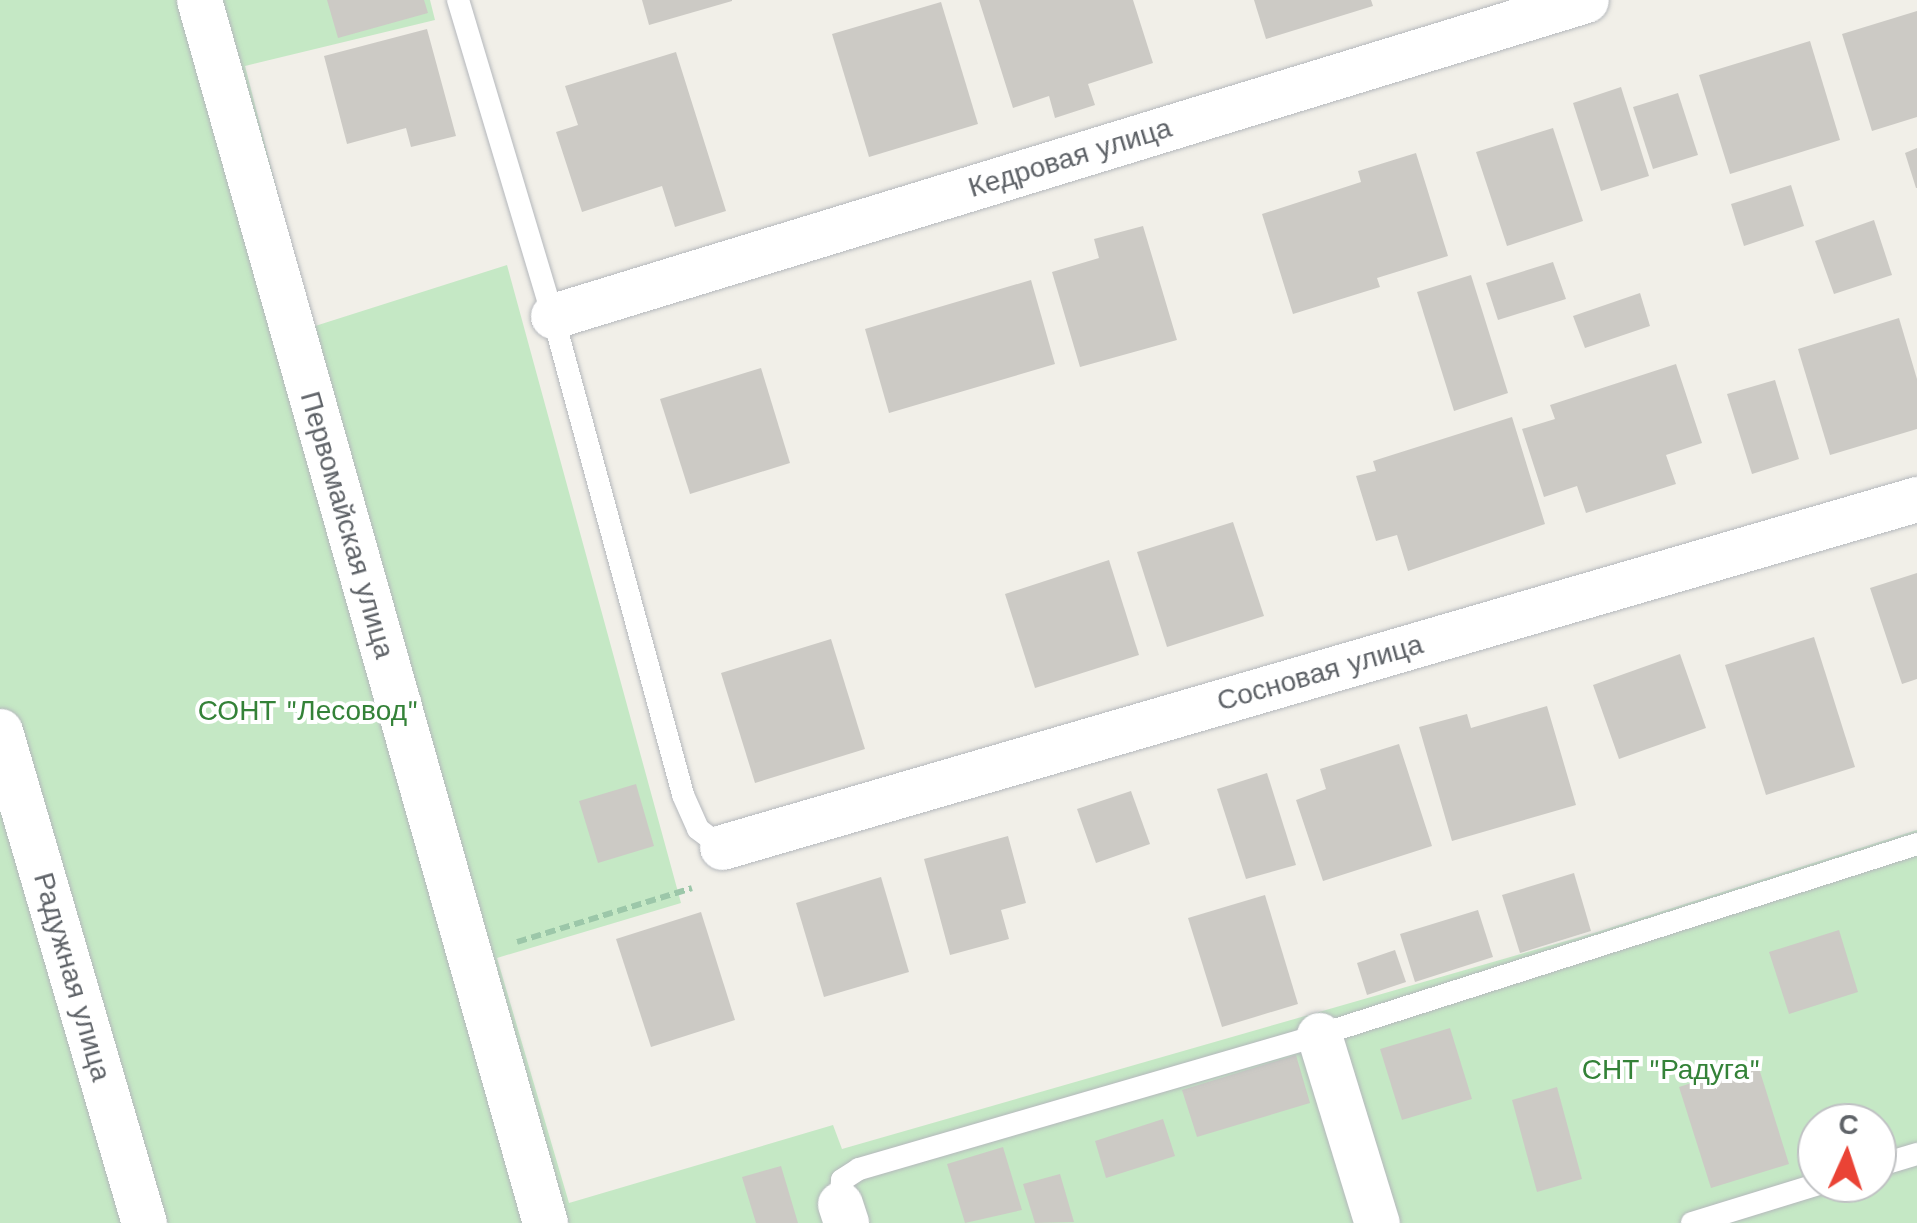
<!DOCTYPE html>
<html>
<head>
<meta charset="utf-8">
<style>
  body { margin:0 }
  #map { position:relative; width:1917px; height:1223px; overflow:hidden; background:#f1efe8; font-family:"Work Sans",sans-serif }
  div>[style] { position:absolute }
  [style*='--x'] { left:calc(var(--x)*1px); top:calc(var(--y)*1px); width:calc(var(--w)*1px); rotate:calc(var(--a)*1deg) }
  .green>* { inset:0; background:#c5e8c5 }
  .building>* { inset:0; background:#cccac5 }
  .path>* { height:6px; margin-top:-3px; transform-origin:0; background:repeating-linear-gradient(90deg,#9cc7a9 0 10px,transparent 0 15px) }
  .roads { filter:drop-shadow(0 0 2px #b5b8bc) drop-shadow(0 0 2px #b5b8bc) }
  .lane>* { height:22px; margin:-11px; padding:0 11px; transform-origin:11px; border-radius:11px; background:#fff }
  .street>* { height:45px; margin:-22.5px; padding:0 22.5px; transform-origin:22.5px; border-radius:22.5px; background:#fff }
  span { translate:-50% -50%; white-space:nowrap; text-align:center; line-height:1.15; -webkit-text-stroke:8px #fff; paint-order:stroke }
  .street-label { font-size:28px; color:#5f6368 }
  .park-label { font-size:28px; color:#348238 }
  .north { position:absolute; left:1797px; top:1103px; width:100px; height:100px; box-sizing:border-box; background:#fff; border:2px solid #bfc1c3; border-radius:50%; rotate:3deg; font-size:28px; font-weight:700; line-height:40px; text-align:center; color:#5f6368 }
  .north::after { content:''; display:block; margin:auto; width:35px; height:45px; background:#ea4335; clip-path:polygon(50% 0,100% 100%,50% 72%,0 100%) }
</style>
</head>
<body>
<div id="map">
  <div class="green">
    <i style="clip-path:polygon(evenodd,0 0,430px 0,435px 20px,245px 66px,312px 327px,507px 265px,681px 903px,497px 958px,569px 1203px,833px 1125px,842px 1149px,1594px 933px,1917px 830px,1917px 1223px,0 1223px,0 0,1817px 1123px,1877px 1123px,1877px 1183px,1817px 1183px,1817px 1123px)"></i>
  </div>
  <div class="building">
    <i style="clip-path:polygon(327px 0,424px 0,428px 13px,338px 38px)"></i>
    <i style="clip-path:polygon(642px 0,732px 0,732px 1px,649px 25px)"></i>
    <i style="clip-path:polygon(979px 0,1133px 0,1153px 63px,1088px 84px,1095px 105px,1055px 118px,1049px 96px,1013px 108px)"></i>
    <i style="clip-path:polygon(1254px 0,1371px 0,1373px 6px,1266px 39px)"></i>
    <i style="clip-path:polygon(941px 2px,978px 124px,869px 157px,832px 34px)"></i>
    <i style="clip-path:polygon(1917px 11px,1917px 117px,1872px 131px,1842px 34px)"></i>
    <i style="clip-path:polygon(427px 29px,456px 136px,411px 147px,406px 128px,347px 144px,324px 56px)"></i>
    <i style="clip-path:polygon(1810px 41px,1840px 140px,1730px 174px,1699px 75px)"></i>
    <i style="clip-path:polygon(676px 52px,726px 211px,675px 227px,662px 186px,582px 212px,556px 132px,578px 125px,565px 86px)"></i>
    <i style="clip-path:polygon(1621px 87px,1649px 176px,1601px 191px,1573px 103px)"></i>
    <i style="clip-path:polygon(1678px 93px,1698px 155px,1653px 169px,1633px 107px)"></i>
    <i style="clip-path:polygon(1553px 128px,1583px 221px,1507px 246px,1476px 152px)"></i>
    <i style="clip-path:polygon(1917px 148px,1917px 188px,1916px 188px,1905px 153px)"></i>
    <i style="clip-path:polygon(1416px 153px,1448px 256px,1377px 278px,1380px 287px,1293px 314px,1262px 214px,1361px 182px,1358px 171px)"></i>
    <i style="clip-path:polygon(1791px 185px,1804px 226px,1744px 246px,1731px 204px)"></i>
    <i style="clip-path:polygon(1874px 220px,1892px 275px,1834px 294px,1815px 241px)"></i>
    <i style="clip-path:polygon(1143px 226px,1177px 340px,1080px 367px,1052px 272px,1099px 258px,1094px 239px)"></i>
    <i style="clip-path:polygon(1553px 262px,1566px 299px,1498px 320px,1486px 283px)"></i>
    <i style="clip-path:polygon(1471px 275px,1508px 393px,1454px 411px,1417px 292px)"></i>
    <i style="clip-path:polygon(1031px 280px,1055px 364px,889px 413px,865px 329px)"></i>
    <i style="clip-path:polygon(1640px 293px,1650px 326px,1585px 348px,1573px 316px)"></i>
    <i style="clip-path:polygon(1899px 318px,1917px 379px,1917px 429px,1830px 455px,1798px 349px)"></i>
    <i style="clip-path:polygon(1676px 364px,1702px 443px,1666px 455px,1676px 484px,1586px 513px,1577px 486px,1544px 497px,1522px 429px,1555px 419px,1550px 405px)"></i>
    <i style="clip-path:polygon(761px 368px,790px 463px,690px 494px,660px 399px)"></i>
    <i style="clip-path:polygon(1775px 380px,1799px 459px,1752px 474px,1727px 394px)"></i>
    <i style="clip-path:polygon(1512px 417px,1545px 524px,1408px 571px,1397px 535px,1376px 541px,1356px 476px,1376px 471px,1373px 461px)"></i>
    <i style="clip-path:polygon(1233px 522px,1264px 616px,1167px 647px,1137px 552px)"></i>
    <i style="clip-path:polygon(1109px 560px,1139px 655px,1035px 688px,1005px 594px)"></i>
    <i style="clip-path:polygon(1917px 573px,1917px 679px,1902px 684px,1870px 588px)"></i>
    <i style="clip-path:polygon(1814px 637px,1855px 767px,1766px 795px,1725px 665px)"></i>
    <i style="clip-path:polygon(831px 639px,865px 749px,755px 783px,721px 673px)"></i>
    <i style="clip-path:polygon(1680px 654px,1706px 728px,1619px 759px,1593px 685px)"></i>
    <i style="clip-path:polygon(1547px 706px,1576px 805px,1452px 841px,1419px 727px,1467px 714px,1471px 728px)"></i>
    <i style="clip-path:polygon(1399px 744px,1432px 846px,1323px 881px,1296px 800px,1326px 789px,1320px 769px)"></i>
    <i style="clip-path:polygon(1267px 773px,1296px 865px,1246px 879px,1217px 789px)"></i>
    <i style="clip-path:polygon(636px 784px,654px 846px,598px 863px,579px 801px)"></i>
    <i style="clip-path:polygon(1131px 791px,1150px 844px,1096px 863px,1077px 809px)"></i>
    <i style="clip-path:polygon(1008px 836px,1026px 903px,1001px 910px,1009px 939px,950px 955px,924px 859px)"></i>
    <i style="clip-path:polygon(1574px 873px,1591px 931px,1520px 953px,1502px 895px)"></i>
    <i style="clip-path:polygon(881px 877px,909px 972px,824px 997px,796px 903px)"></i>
    <i style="clip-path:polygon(1265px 895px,1298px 1004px,1222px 1027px,1188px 918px)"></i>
    <i style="clip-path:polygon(1478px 910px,1493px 957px,1415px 982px,1400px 934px)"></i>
    <i style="clip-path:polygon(701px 912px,735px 1020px,651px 1047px,616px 939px)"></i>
    <i style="clip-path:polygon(1839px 930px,1858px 992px,1789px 1014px,1769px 952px)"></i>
    <i style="clip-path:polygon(1395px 950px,1406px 982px,1367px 995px,1357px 963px)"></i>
    <i style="clip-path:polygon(1450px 1028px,1472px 1099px,1402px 1120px,1380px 1049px)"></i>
    <i style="clip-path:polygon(1296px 1055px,1310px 1103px,1197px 1137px,1182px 1090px)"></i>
    <i style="clip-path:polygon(1757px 1062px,1789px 1164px,1711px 1188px,1679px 1087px)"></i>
    <i style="clip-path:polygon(1557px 1087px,1582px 1179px,1537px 1192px,1512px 1100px)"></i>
    <i style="clip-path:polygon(1163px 1119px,1175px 1156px,1106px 1178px,1095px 1141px)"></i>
    <i style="clip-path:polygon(1003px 1147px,1022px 1210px,965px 1223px,947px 1164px)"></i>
    <i style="clip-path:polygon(781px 1166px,798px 1223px,756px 1223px,742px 1177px)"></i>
    <i style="clip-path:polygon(1060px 1174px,1074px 1222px,1035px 1223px,1023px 1184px)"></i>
  </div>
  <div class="path">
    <i style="--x:517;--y:942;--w:183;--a:-17.1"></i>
  </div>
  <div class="roads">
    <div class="lane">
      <i style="--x:458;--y:0;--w:330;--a:73.3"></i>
      <i style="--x:553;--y:316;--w:496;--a:74.8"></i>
      <i style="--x:683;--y:795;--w:37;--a:66"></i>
      <i style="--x:698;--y:829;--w:30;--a:37"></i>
      <i style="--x:1877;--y:1166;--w:42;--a:-16.7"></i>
      <i style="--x:840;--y:1204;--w:24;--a:-85"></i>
      <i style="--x:842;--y:1180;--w:20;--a:-33"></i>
      <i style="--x:859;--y:1169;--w:479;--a:-16.2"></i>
      <i style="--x:1319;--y:1035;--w:628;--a:-17.71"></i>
      <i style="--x:1692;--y:1223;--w:136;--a:-17.1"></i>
    </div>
    <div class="street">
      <i style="--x:199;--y:0;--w:1271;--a:74.2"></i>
      <i style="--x:553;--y:316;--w:1080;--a:-17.01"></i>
      <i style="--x:0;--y:731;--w:513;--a:73.69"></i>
      <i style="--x:722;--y:847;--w:1245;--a:-16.24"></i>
      <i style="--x:1319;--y:1035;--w:197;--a:72.9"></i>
      <i style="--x:840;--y:1204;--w:20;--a:72"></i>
    </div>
  </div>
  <div class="street-label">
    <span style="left:1070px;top:158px;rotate:-17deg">Кедровая улица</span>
    <span style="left:347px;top:525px;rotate:74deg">Первомайская улица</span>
    <span style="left:1320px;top:673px;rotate:-16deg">Сосновая улица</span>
    <span style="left:72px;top:977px;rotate:74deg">Радужная улица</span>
  </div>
  <div class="park-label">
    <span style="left:308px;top:711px">СОНТ "Лесовод"</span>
    <span style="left:1671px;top:1070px">СНТ "Радуга"</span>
  </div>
  <div class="north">С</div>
</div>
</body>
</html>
